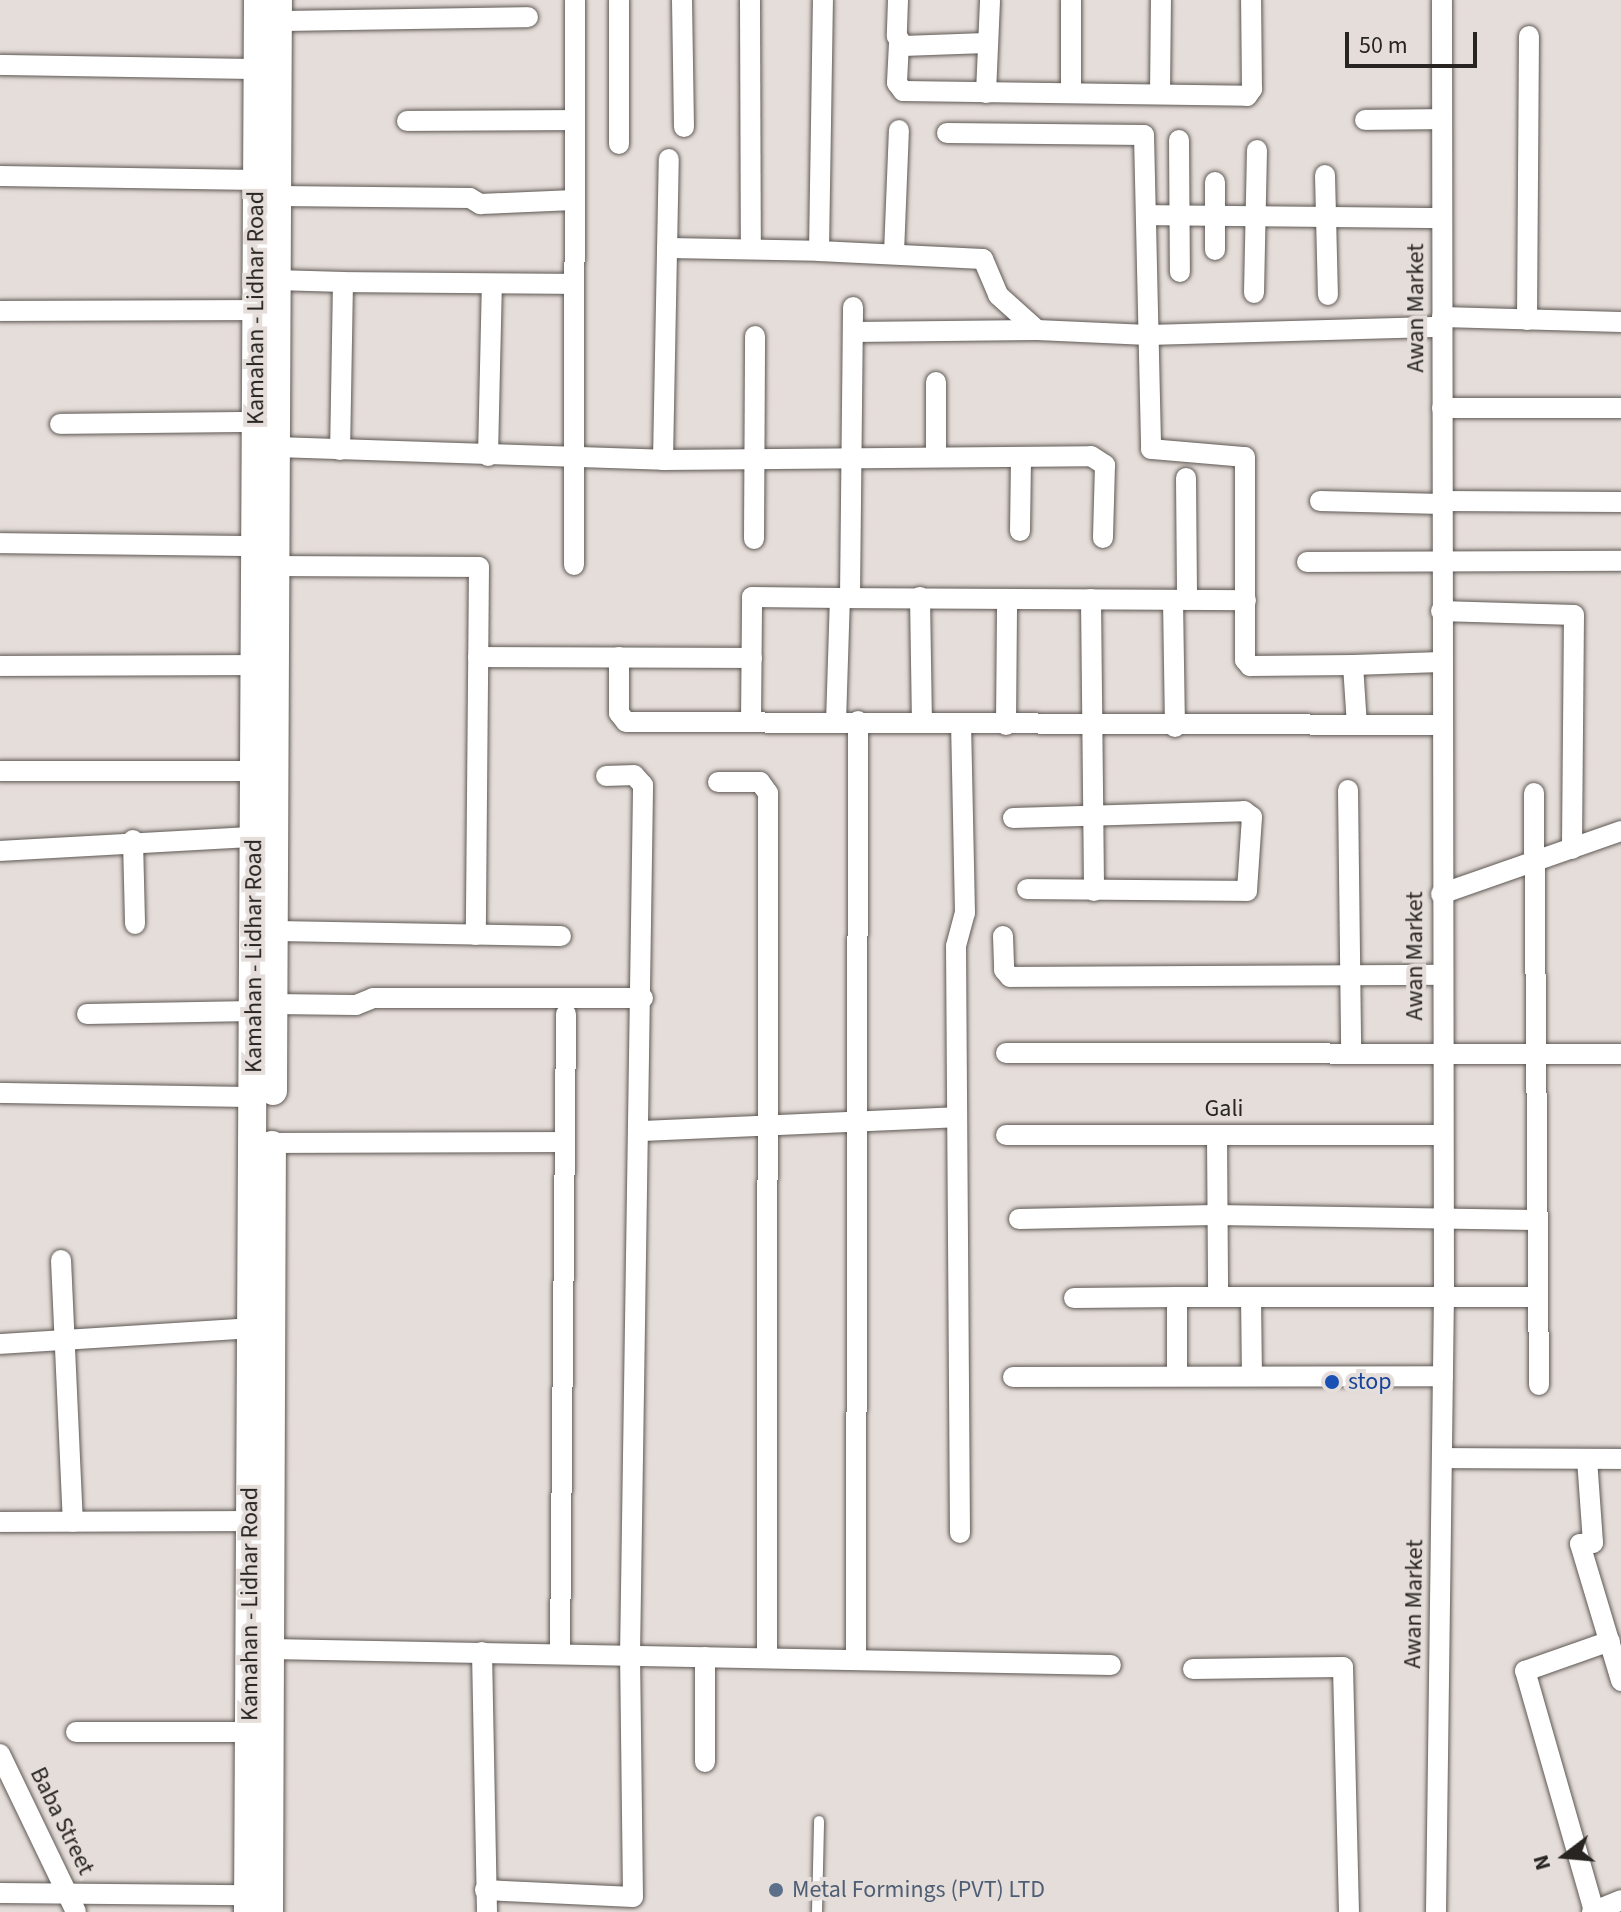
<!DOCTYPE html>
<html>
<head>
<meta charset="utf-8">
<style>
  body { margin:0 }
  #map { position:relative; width:1621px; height:1912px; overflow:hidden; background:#e5ddd9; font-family:"Source Sans 3",sans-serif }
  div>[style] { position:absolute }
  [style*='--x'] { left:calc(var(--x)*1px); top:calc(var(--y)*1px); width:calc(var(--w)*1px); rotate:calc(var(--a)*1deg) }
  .roads { filter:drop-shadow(0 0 2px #5e5854) drop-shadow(0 0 2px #5e5854) }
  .service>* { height:10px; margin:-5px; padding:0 5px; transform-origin:5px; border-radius:5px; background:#fff }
  .minor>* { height:20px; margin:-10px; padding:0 10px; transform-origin:10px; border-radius:10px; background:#fff }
  .secondary>* { height:28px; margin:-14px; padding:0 14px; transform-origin:14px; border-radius:14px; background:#fff }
  .dots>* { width:22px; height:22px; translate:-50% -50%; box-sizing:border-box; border:4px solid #e5ddd9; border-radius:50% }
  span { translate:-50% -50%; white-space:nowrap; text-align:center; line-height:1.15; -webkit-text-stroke:8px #e5ddd9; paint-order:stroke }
  .street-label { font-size:24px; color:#272422 }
  .transit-label { font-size:24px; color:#164399 }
  .left { translate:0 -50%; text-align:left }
  .service-label { font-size:24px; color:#4e5e75 }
  .north { position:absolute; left:1525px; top:1816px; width:80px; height:80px; -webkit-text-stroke:6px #e5ddd9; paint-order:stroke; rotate:254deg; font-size:22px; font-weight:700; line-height:32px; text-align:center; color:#272422 }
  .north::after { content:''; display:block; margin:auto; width:28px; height:36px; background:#272422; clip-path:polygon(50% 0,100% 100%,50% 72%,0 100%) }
  .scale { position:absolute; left:1345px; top:32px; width:132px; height:36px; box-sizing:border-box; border:4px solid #272422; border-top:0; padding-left:10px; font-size:24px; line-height:28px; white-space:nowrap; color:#272422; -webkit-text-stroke:6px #e5ddd9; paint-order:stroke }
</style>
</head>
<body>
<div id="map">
  <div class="roads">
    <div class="service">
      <i style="--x:817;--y:1912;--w:91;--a:-88.7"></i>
    </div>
    <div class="minor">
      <i style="--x:682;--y:0;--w:127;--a:89.1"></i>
      <i style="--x:750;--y:0;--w:248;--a:89.8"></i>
      <i style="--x:898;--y:0;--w:36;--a:92"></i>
      <i style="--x:897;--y:36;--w:12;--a:59"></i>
      <i style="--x:903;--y:46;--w:83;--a:-2.1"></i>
      <i style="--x:1071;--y:0;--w:93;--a:90"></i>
      <i style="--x:278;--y:21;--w:250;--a:-0.9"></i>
      <i style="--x:899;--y:43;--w:40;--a:92.9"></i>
      <i style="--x:897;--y:83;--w:10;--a:53"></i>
      <i style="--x:903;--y:91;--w:344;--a:0.8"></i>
      <i style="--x:1247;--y:96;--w:9;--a:-54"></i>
      <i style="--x:1252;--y:89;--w:89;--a:-90.6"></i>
      <i style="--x:0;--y:65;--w:258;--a:0.9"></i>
      <i style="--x:986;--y:93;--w:93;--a:-87.5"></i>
      <i style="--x:1160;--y:93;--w:93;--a:-89.4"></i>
      <i style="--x:1365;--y:120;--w:77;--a:-0.7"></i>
      <i style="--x:407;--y:121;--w:167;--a:-0.3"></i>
      <i style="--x:947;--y:133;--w:197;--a:0.6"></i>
      <i style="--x:1144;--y:135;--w:314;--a:88.7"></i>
      <i style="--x:1151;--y:449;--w:94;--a:4.9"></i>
      <i style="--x:1245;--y:457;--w:203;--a:90"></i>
      <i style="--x:1245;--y:660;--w:8;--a:50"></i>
      <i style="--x:1250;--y:666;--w:103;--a:-0.6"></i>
      <i style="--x:1353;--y:665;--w:60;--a:86.2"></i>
      <i style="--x:1179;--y:140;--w:132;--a:89.6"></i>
      <i style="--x:619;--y:144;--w:144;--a:-90"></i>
      <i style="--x:1325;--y:175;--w:120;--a:88.6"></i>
      <i style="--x:0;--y:176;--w:257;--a:0.9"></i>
      <i style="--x:1215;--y:182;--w:68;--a:90"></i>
      <i style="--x:277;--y:196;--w:193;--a:0.6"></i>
      <i style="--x:470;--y:198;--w:12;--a:31"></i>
      <i style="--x:480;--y:204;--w:94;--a:-2.4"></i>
      <i style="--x:1146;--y:215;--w:296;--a:0.6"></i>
      <i style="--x:667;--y:248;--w:152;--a:1.1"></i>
      <i style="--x:819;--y:251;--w:251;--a:-89.1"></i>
      <i style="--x:819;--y:251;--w:164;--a:2.8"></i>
      <i style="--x:983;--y:259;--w:39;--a:67"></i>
      <i style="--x:998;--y:295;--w:52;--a:41.9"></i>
      <i style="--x:1037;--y:330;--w:111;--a:2.6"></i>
      <i style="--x:1148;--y:335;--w:294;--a:-1.6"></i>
      <i style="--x:894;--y:253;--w:123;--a:-87.7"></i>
      <i style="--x:277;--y:280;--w:66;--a:1.7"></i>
      <i style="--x:343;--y:282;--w:168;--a:91"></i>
      <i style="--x:343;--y:282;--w:231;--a:0.5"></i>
      <i style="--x:1254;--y:293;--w:143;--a:-88.8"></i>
      <i style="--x:0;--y:311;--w:256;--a:-0.2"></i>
      <i style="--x:1442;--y:317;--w:179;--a:1.6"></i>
      <i style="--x:1527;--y:320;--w:284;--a:-89.6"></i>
      <i style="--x:853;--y:332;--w:184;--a:-0.6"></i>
      <i style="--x:936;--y:382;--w:75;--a:90"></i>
      <i style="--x:1442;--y:408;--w:179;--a:0"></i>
      <i style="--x:60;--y:424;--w:196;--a:-0.6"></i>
      <i style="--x:276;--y:447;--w:387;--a:1.9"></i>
      <i style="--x:663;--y:460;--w:428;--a:-0.5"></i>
      <i style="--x:1091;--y:456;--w:17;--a:33"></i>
      <i style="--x:1105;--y:465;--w:73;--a:91.6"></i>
      <i style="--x:488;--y:456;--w:171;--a:-88.7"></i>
      <i style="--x:663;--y:460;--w:301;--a:-88.9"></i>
      <i style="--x:1186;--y:478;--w:122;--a:89.5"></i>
      <i style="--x:1320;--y:501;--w:122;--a:1.4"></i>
      <i style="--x:1442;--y:501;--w:179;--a:0.3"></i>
      <i style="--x:1020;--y:531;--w:74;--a:-89.2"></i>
      <i style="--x:754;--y:539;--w:203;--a:-89.7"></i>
      <i style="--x:0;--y:543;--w:255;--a:0.7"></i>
      <i style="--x:1307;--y:562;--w:314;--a:-0.2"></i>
      <i style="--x:574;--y:565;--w:565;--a:-89.9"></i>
      <i style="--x:275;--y:566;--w:204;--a:0.3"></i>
      <i style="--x:479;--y:567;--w:368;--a:90.5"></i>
      <i style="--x:850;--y:597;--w:290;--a:-89.4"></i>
      <i style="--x:920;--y:597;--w:125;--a:89.1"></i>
      <i style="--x:1091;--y:599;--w:292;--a:89.4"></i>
      <i style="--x:1173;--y:600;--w:127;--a:89.1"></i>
      <i style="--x:1441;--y:611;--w:133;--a:1.7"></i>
      <i style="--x:1574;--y:615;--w:234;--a:90.5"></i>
      <i style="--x:478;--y:657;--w:274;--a:0.2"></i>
      <i style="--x:619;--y:657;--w:56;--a:90"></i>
      <i style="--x:619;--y:713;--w:11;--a:52"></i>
      <i style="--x:626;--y:722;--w:815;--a:0.21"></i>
      <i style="--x:1353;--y:665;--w:88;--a:-2"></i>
      <i style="--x:0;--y:666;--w:255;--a:-0.2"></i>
      <i style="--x:751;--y:722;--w:125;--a:-89.5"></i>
      <i style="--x:752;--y:597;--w:88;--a:0.7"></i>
      <i style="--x:836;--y:723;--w:125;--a:-88.2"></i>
      <i style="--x:840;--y:598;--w:406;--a:0.3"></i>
      <i style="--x:1006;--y:725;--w:126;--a:-89.5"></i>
      <i style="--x:0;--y:771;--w:254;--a:0"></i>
      <i style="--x:718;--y:782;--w:42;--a:0"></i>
      <i style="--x:760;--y:782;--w:14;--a:54"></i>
      <i style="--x:768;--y:793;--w:865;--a:90.07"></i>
      <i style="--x:1348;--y:790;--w:262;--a:89.3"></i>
      <i style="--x:1534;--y:793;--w:592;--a:89.52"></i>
      <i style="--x:1013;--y:818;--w:231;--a:-1.7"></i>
      <i style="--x:1244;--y:811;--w:10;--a:37"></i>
      <i style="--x:1252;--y:817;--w:74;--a:93.9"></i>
      <i style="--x:1247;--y:891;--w:220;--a:-179.5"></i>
      <i style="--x:133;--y:840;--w:84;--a:88.6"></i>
      <i style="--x:0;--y:851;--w:254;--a:-3.2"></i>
      <i style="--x:1441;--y:894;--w:191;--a:-19.3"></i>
      <i style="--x:273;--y:931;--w:288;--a:1"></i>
      <i style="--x:1003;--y:936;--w:34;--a:88"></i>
      <i style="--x:1004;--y:970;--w:9;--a:49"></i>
      <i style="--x:1010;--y:977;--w:430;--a:-0.3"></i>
      <i style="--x:273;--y:1004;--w:83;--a:0.7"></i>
      <i style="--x:356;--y:1005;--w:18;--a:-22"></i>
      <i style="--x:373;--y:998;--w:270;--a:0"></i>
      <i style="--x:87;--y:1014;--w:166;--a:-1"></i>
      <i style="--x:1006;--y:1053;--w:615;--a:0.09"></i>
      <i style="--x:0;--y:1093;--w:253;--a:0.9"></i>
      <i style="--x:641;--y:1131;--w:316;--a:-2.5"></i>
      <i style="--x:1006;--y:1135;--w:436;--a:0"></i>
      <i style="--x:1217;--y:1135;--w:162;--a:89.6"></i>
      <i style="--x:272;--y:1143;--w:293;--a:-0.2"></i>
      <i style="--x:1019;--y:1219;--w:196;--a:-1.2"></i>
      <i style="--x:1215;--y:1215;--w:322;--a:0.9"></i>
      <i style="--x:61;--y:1260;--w:262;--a:87.4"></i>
      <i style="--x:1251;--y:1297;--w:78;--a:89.3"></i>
      <i style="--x:1074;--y:1298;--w:103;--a:-0.6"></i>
      <i style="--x:0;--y:1344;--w:252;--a:-3.6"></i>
      <i style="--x:1177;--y:1376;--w:79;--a:-90"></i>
      <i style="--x:1177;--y:1297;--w:361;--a:0"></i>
      <i style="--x:1013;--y:1377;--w:430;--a:-0.1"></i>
      <i style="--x:1442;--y:1458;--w:179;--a:0.3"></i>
      <i style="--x:1587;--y:1459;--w:84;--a:85.9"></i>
      <i style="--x:1593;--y:1543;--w:13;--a:176"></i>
      <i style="--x:1580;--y:1544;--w:143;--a:73.3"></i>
      <i style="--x:0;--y:1522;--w:250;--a:-0.2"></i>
      <i style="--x:960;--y:1533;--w:587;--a:-90.39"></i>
      <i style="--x:956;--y:946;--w:34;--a:-75"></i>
      <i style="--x:965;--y:913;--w:189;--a:-91.2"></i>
      <i style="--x:270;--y:1649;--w:841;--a:1.09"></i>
      <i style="--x:482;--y:1652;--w:260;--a:88.9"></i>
      <i style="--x:560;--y:1654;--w:640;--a:-89.46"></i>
      <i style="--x:856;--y:1660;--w:939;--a:-89.88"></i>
      <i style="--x:1193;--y:1669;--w:150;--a:-0.8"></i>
      <i style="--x:1343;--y:1667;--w:245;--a:88.6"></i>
      <i style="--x:76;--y:1732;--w:173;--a:0"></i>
      <i style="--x:0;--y:1754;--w:175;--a:64.3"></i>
      <i style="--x:705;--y:1762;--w:105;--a:-90"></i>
      <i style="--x:485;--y:1890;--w:148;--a:2.7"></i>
      <i style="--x:633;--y:1897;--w:241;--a:-90.7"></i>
      <i style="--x:630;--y:1656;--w:871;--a:-89.14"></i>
      <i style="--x:643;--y:785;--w:13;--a:-132"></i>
      <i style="--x:634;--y:775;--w:28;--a:178"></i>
      <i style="--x:0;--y:1893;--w:248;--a:0.5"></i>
      <i style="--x:1594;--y:1911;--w:250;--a:-106"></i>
      <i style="--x:1525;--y:1671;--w:90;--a:-19.4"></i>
      <i style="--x:1436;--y:1912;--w:617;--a:-89.26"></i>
      <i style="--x:1444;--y:1295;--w:1295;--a:-90.09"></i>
      <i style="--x:1592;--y:1912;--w:31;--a:-22"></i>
    </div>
    <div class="secondary">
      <i style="--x:273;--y:1091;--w:1091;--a:-89.74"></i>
      <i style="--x:248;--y:1912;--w:1912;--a:-89.7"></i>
      <i style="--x:269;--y:1912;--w:767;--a:-89.78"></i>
    </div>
  </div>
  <div class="dots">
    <i style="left:1332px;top:1382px;background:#1a4fb4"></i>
    <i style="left:776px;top:1890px;background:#5c6f8a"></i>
  </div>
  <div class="street-label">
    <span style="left:256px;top:308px;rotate:-90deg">Kamahan - Lidhar Road</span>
    <span style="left:1416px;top:308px;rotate:-90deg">Awan Market</span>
    <span style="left:254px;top:956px;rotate:-90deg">Kamahan - Lidhar Road</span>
    <span style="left:1415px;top:956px;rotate:-90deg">Awan Market</span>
    <span style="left:1224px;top:1109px">Gali</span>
    <span style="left:250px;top:1604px;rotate:-90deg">Kamahan - Lidhar Road</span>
    <span style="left:1414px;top:1604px;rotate:-89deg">Awan Market</span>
    <span style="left:62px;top:1821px;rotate:64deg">Baba Street</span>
  </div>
  <div class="transit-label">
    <span class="left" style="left:1348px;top:1382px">stop</span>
  </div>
  <div class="service-label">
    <span class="left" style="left:792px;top:1890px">Metal Formings (PVT) LTD</span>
  </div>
  <div class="north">N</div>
  <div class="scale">50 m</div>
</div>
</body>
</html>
